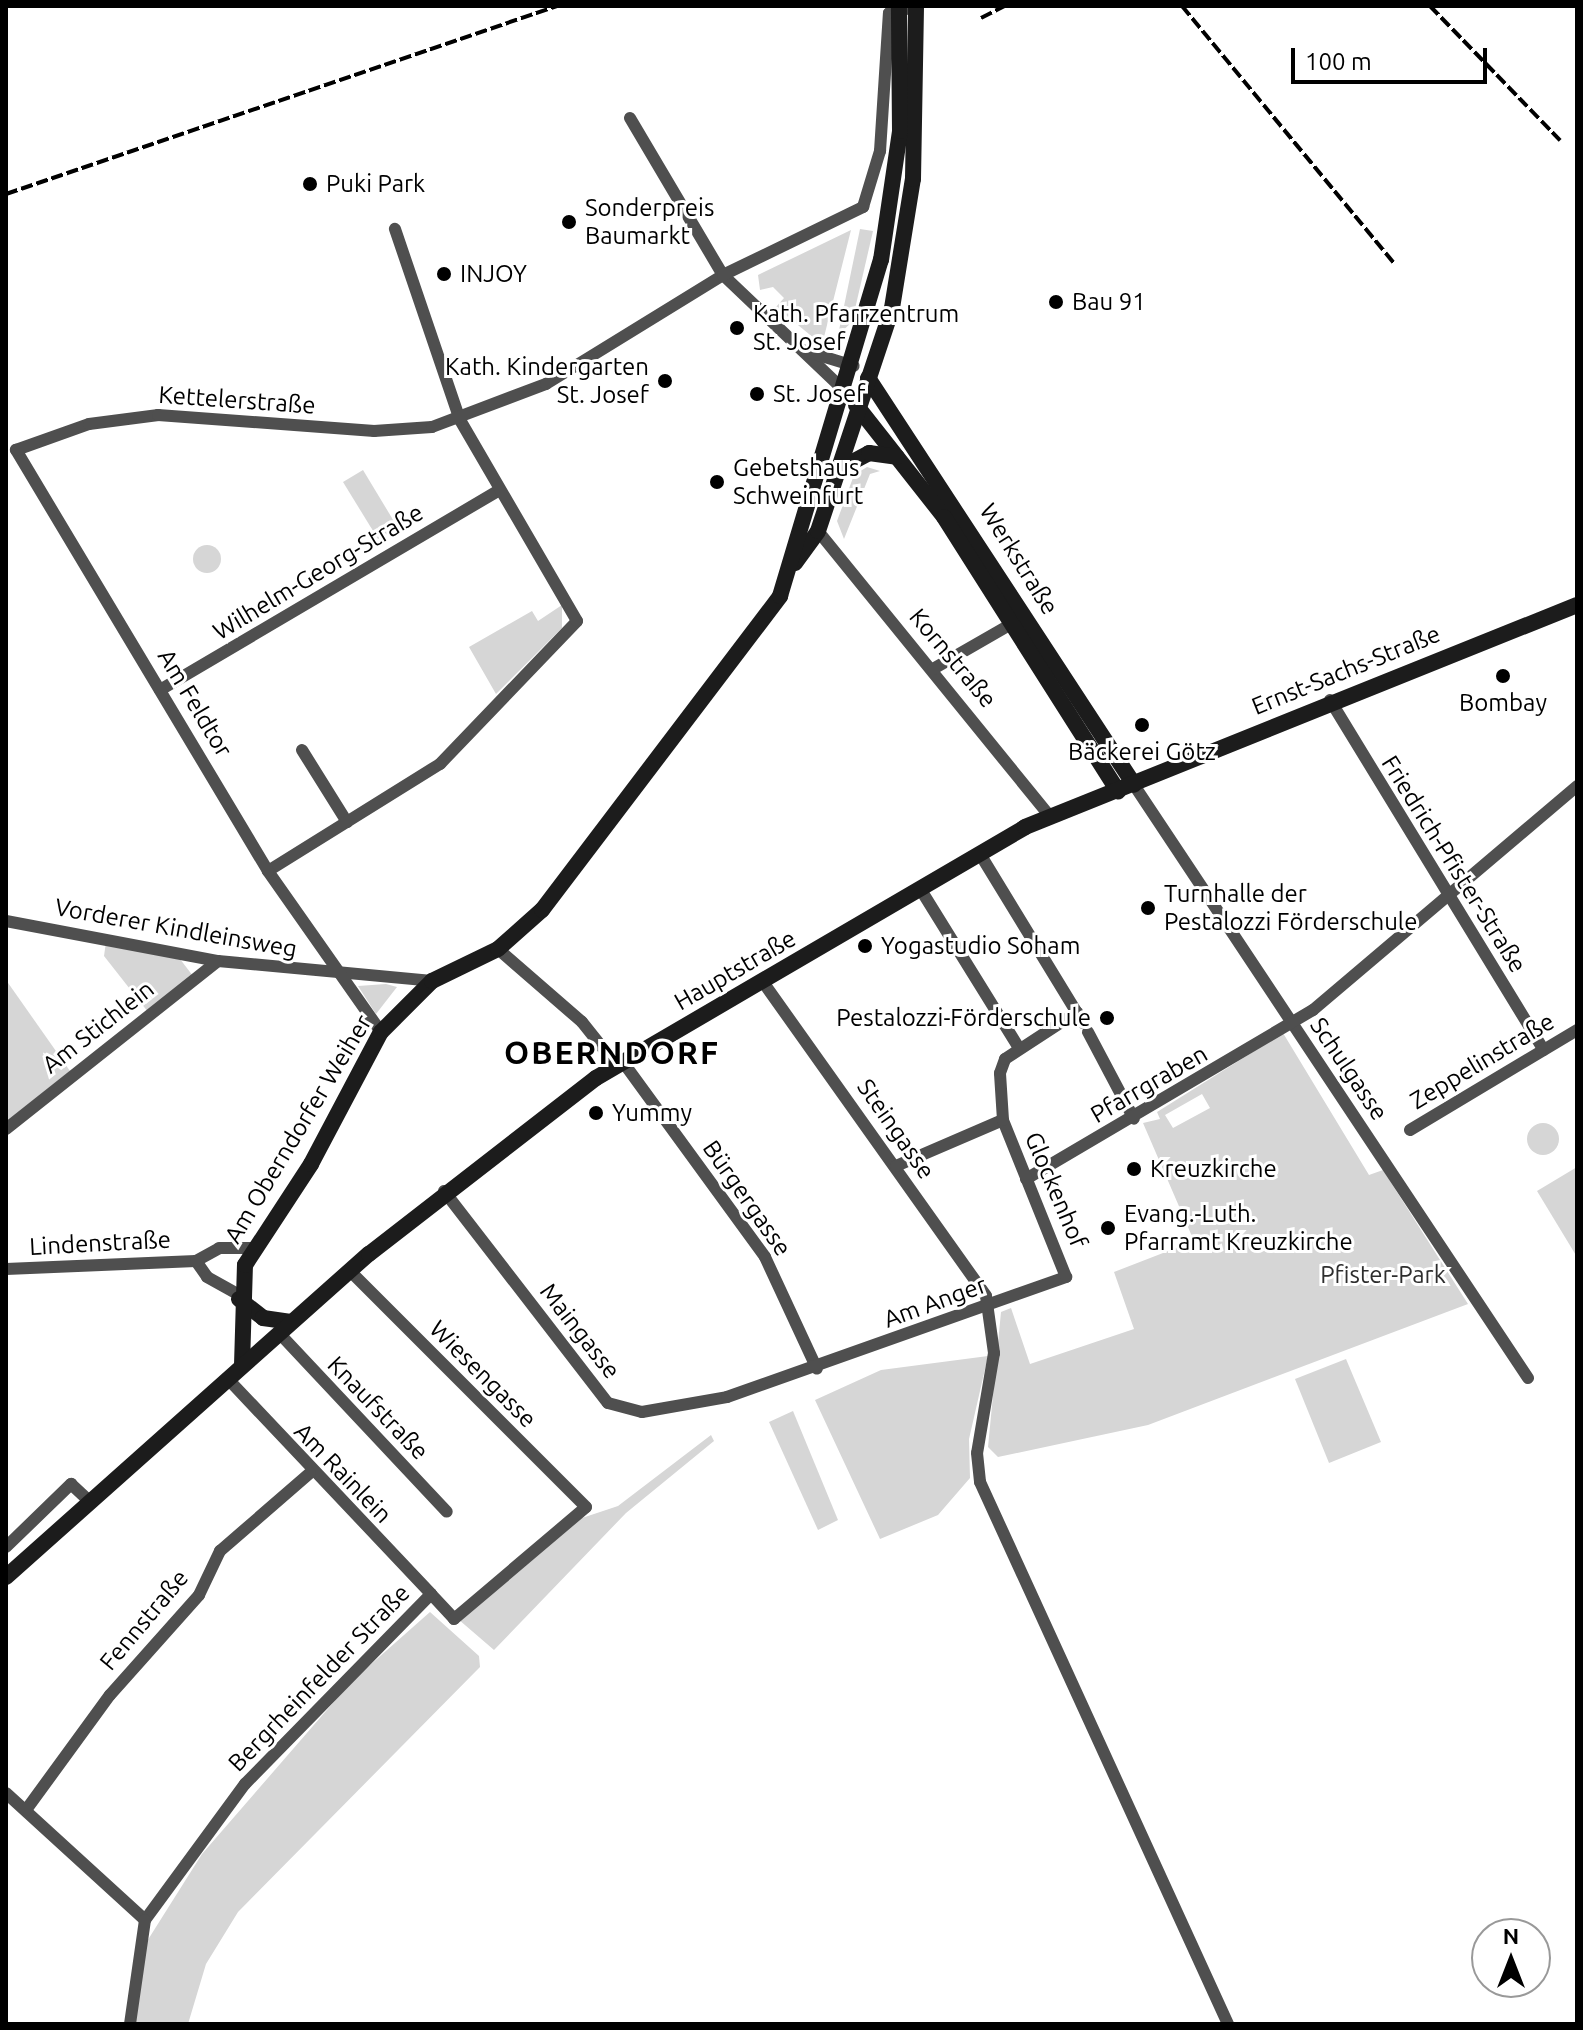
<!DOCTYPE html>
<html>
<head>
<meta charset="utf-8">
<style>
  body { margin:0 }
  #map { position:relative; width:1583px; height:2030px; overflow:hidden; background:#fff; font-family:Ubuntu,sans-serif }
  div>[style] { position:absolute }
  [style*='--x'] { left:calc(var(--x)*1px); top:calc(var(--y)*1px); width:calc(var(--w)*1px); rotate:calc(var(--a)*1deg) }
  .green>* { inset:0; background:#d6d6d6 }
  .round { border-radius:50% }
  .minor>* { height:12px; margin:-6px; padding:0 6px; transform-origin:6px; border-radius:6px; background:#4f4f4f }
  .secondary>* { height:16px; margin:-8px; padding:0 8px; transform-origin:8px; border-radius:8px; background:#1c1c1c }
  .rail>* { height:4px; margin-top:-2px; transform-origin:0; background:repeating-linear-gradient(90deg,#000 0 12px,transparent 0 16px) }
  .dots>* { width:22px; height:22px; translate:-50% -50%; box-sizing:border-box; border:4px solid #fff; border-radius:50% }
  span { translate:-50% -50%; white-space:nowrap; text-align:center; line-height:1.15; -webkit-text-stroke:6px #fff; paint-order:stroke }
  .poi-label { font-size:24px; color:#000 }
  .left { translate:0 -50%; text-align:left }
  .right { translate:-100% -50%; text-align:right }
  .street-label { font-size:24px; color:#000 }
  .park-label { font-size:24px; color:#2d2d2d }
  .district-label { font-size:32px; color:#000; font-weight:700; letter-spacing:2px }
  .frame { position:absolute; inset:0; border:8px solid #000; pointer-events:none }
  .north { position:absolute; left:1471px; top:1918px; width:80px; height:80px; box-sizing:border-box; background:#fff; border:2px solid #999; border-radius:50%; rotate:0deg; font-size:22px; font-weight:700; line-height:32px; text-align:center; color:#000 }
  .north::after { content:''; display:block; margin:auto; width:28px; height:36px; background:#000; clip-path:polygon(50% 0,100% 100%,50% 72%,0 100%) }
  .scale { position:absolute; left:1291px; top:48px; width:196px; height:36px; box-sizing:border-box; border:4px solid #000; border-top:0; padding-left:10px; font-size:24px; line-height:28px; white-space:nowrap; color:#000; -webkit-text-stroke:6px #fff; paint-order:stroke }
</style>
</head>
<body>
<div id="map">
  <div class="green">
    <i style="clip-path:polygon(860px 229px,873px 231px,852px 322px,838px 335px)"></i>
    <i style="clip-path:polygon(851px 230px,823px 341px,815px 339px,776px 307px,784px 298px,773px 287px,760px 290px,758px 275px)"></i>
    <i style="clip-path:polygon(867px 467px,880px 471px,870px 474px,844px 539px,837px 521px,854px 475px)"></i>
    <i style="clip-path:polygon(363px 470px,398px 528px,378px 539px,343px 482px)"></i>
    <i class="round" style="left:193px;top:545px;width:28px;height:28px"></i>
    <i style="clip-path:polygon(562px 605px,562px 628px,496px 694px,469px 647px,532px 611px,538px 621px)"></i>
    <i style="clip-path:polygon(106px 942px,180px 959px,193px 976px,148px 1012px,104px 956px)"></i>
    <i style="clip-path:polygon(6px 980px,70px 1071px,6px 1122px)"></i>
    <i style="clip-path:polygon(386px 984px,397px 987px,376px 1014px,358px 986px)"></i>
    <i style="clip-path:polygon(evenodd,1283px 1033px,1369px 1175px,1383px 1170px,1468px 1304px,1148px 1425px,998px 1457px,988px 1447px,1001px 1312px,1011px 1308px,1030px 1364px,1134px 1329px,1114px 1272px,1194px 1241px,1143px 1123px,1160px 1119px,1157px 1112px,1283px 1033px,1202px 1094px,1210px 1108px,1173px 1128px,1165px 1115px,1202px 1094px)"></i>
    <i class="round" style="left:1527px;top:1123px;width:32px;height:32px"></i>
    <i style="clip-path:polygon(1577px 1167px,1577px 1257px,1537px 1191px)"></i>
    <i style="clip-path:polygon(988px 1356px,969px 1439px,970px 1478px,938px 1515px,880px 1539px,815px 1400px,881px 1370px)"></i>
    <i style="clip-path:polygon(1346px 1359px,1381px 1442px,1329px 1463px,1295px 1379px)"></i>
    <i style="clip-path:polygon(793px 1411px,838px 1520px,818px 1530px,769px 1422px)"></i>
    <i style="clip-path:polygon(711px 1435px,714px 1441px,626px 1513px,494px 1650px,458px 1619px,576px 1520px,618px 1506px)"></i>
    <i style="clip-path:polygon(430px 1612px,479px 1656px,480px 1667px,238px 1912px,206px 1964px,188px 2024px,131px 2024px,144px 1946px,202px 1854px,352px 1681px)"></i>
  </div>
  <div class="minor">
    <i style="--x:630;--y:118;--w:182;--a:59.4"></i>
    <i style="--x:723;--y:275;--w:168;--a:43.6"></i>
    <i style="--x:802;--y:350;--w:54;--a:17.1"></i>
    <i style="--x:818;--y:531;--w:367;--a:50.9"></i>
    <i style="--x:933;--y:669;--w:92;--a:-29.9"></i>
    <i style="--x:160;--y:690;--w:394;--a:-30.5"></i>
    <i style="--x:1330;--y:700;--w:410;--a:58.6"></i>
    <i style="--x:302;--y:750;--w:85;--a:58"></i>
    <i style="--x:1134;--y:785;--w:712;--a:56.4"></i>
    <i style="--x:980;--y:854;--w:198;--a:58.6"></i>
    <i style="--x:268;--y:871;--w:203;--a:-31.9"></i>
    <i style="--x:440;--y:764;--w:198;--a:-46.2"></i>
    <i style="--x:577;--y:621;--w:233;--a:-120.2"></i>
    <i style="--x:460;--y:420;--w:202;--a:-108.8"></i>
    <i style="--x:921;--y:890;--w:186;--a:58.2"></i>
    <i style="--x:6;--y:921;--w:216;--a:10.7"></i>
    <i style="--x:218;--y:961;--w:215;--a:5.3"></i>
    <i style="--x:498;--y:949;--w:111;--a:41"></i>
    <i style="--x:582;--y:1022;--w:56;--a:51.5"></i>
    <i style="--x:763;--y:982;--w:385;--a:54.6"></i>
    <i style="--x:986;--y:1296;--w:58;--a:82"></i>
    <i style="--x:994;--y:1353;--w:101;--a:99.6"></i>
    <i style="--x:977;--y:1453;--w:29;--a:84"></i>
    <i style="--x:980;--y:1482;--w:596;--a:65.41"></i>
    <i style="--x:381;--y:1032;--w:197;--a:-125.1"></i>
    <i style="--x:268;--y:871;--w:491;--a:-120.9"></i>
    <i style="--x:16;--y:450;--w:77;--a:-19.6"></i>
    <i style="--x:89;--y:424;--w:70;--a:-7.4"></i>
    <i style="--x:158;--y:415;--w:217;--a:4.2"></i>
    <i style="--x:374;--y:431;--w:58;--a:-3.9"></i>
    <i style="--x:432;--y:427;--w:122;--a:-20.7"></i>
    <i style="--x:546;--y:384;--w:208;--a:-31.6"></i>
    <i style="--x:723;--y:275;--w:156;--a:-25.9"></i>
    <i style="--x:863;--y:207;--w:59;--a:-73.1"></i>
    <i style="--x:880;--y:151;--w:138;--a:-86.3"></i>
    <i style="--x:889;--y:13;--w:18;--a:-13"></i>
    <i style="--x:1088;--y:1032;--w:98;--a:62.1"></i>
    <i style="--x:623;--y:1062;--w:241;--a:53.9"></i>
    <i style="--x:765;--y:1257;--w:123;--a:65.1"></i>
    <i style="--x:6;--y:1129;--w:270;--a:-38.4"></i>
    <i style="--x:1410;--y:1130;--w:195;--a:-30.9"></i>
    <i style="--x:896;--y:1166;--w:116;--a:-23.3"></i>
    <i style="--x:1026;--y:1179;--w:333;--a:-30.5"></i>
    <i style="--x:1313;--y:1010;--w:346;--a:-40.3"></i>
    <i style="--x:444;--y:1191;--w:268;--a:52.3"></i>
    <i style="--x:608;--y:1403;--w:35;--a:15"></i>
    <i style="--x:642;--y:1412;--w:86;--a:-10"></i>
    <i style="--x:727;--y:1397;--w:360;--a:-19.5"></i>
    <i style="--x:1066;--y:1277;--w:169;--a:-111.9"></i>
    <i style="--x:1003;--y:1120;--w:47;--a:-93.7"></i>
    <i style="--x:1000;--y:1073;--w:15;--a:-70"></i>
    <i style="--x:1005;--y:1059;--w:86;--a:-33.1"></i>
    <i style="--x:196;--y:1261;--w:19;--a:55"></i>
    <i style="--x:207;--y:1277;--w:37;--a:29"></i>
    <i style="--x:6;--y:1269;--w:190;--a:-2.4"></i>
    <i style="--x:196;--y:1261;--w:26;--a:-29"></i>
    <i style="--x:219;--y:1248;--w:36;--a:0"></i>
    <i style="--x:279;--y:1333;--w:245;--a:46.8"></i>
    <i style="--x:227;--y:1378;--w:297;--a:46.6"></i>
    <i style="--x:6;--y:1547;--w:91;--a:-44.1"></i>
    <i style="--x:71;--y:1484;--w:22;--a:43"></i>
    <i style="--x:6;--y:1793;--w:188;--a:42.4"></i>
    <i style="--x:26;--y:1810;--w:142;--a:-53.9"></i>
    <i style="--x:110;--y:1695;--w:134;--a:-48.3"></i>
    <i style="--x:199;--y:1595;--w:49;--a:-64.5"></i>
    <i style="--x:220;--y:1551;--w:119;--a:-40.9"></i>
    <i style="--x:145;--y:1920;--w:169;--a:-53.7"></i>
    <i style="--x:245;--y:1784;--w:266;--a:-45.6"></i>
    <i style="--x:431;--y:1594;--w:34;--a:47"></i>
    <i style="--x:454;--y:1619;--w:173;--a:-40.3"></i>
    <i style="--x:586;--y:1507;--w:334;--a:-135"></i>
    <i style="--x:130;--y:2024;--w:105;--a:-81.8"></i>
  </div>
  <div class="secondary">
    <i style="--x:868;--y:378;--w:486;--a:56.8"></i>
    <i style="--x:856;--y:405;--w:142;--a:51.8"></i>
    <i style="--x:944;--y:517;--w:325;--a:57.6"></i>
    <i style="--x:841;--y:468;--w:32;--a:-28"></i>
    <i style="--x:869;--y:453;--w:28;--a:8"></i>
    <i style="--x:795;--y:563;--w:39;--a:-54"></i>
    <i style="--x:818;--y:531;--w:235;--a:-71.6"></i>
    <i style="--x:892;--y:308;--w:131;--a:-80.8"></i>
    <i style="--x:913;--y:179;--w:173;--a:-89"></i>
    <i style="--x:239;--y:1299;--w:31;--a:38"></i>
    <i style="--x:263;--y:1318;--w:28;--a:8"></i>
    <i style="--x:242;--y:1365;--w:100;--a:-88.3"></i>
    <i style="--x:245;--y:1265;--w:121;--a:-56.8"></i>
    <i style="--x:311;--y:1164;--w:149;--a:-62.1"></i>
    <i style="--x:381;--y:1032;--w:72;--a:-45"></i>
    <i style="--x:432;--y:981;--w:73;--a:-25.9"></i>
    <i style="--x:498;--y:949;--w:59;--a:-41.6"></i>
    <i style="--x:542;--y:910;--w:394;--a:-52.8"></i>
    <i style="--x:780;--y:596;--w:351;--a:-73.3"></i>
    <i style="--x:881;--y:260;--w:130;--a:-81.6"></i>
    <i style="--x:900;--y:131;--w:125;--a:-90.5"></i>
    <i style="--x:6;--y:1577;--w:486;--a:-41.7"></i>
    <i style="--x:369;--y:1254;--w:287;--a:-37.8"></i>
    <i style="--x:596;--y:1078;--w:497;--a:-30.3"></i>
    <i style="--x:1025;--y:827;--w:595;--a:-21.91"></i>
  </div>
  <div class="rail">
    <i style="--x:1182;--y:6;--w:333;--a:50.5"></i>
    <i style="--x:1430;--y:6;--w:187;--a:45.9"></i>
    <i style="--x:981;--y:18;--w:27;--a:-27"></i>
    <i style="--x:6;--y:194;--w:582;--a:-18.84"></i>
  </div>
  <div class="dots">
    <i style="left:310px;top:184px;background:#000"></i>
    <i style="left:569px;top:222px;background:#000"></i>
    <i style="left:444px;top:274px;background:#000"></i>
    <i style="left:1056px;top:302px;background:#000"></i>
    <i style="left:737px;top:328px;background:#000"></i>
    <i style="left:665px;top:381px;background:#000"></i>
    <i style="left:757px;top:394px;background:#000"></i>
    <i style="left:717px;top:482px;background:#000"></i>
    <i style="left:1503px;top:676px;background:#000"></i>
    <i style="left:1142px;top:725px;background:#000"></i>
    <i style="left:1148px;top:908px;background:#000"></i>
    <i style="left:865px;top:946px;background:#000"></i>
    <i style="left:1107px;top:1018px;background:#000"></i>
    <i style="left:596px;top:1113px;background:#000"></i>
    <i style="left:1134px;top:1169px;background:#000"></i>
    <i style="left:1108px;top:1228px;background:#000"></i>
  </div>
  <div class="poi-label">
    <span class="left" style="left:326px;top:184px">Puki Park</span>
    <span class="left" style="left:585px;top:222px">Sonderpreis<br>Baumarkt</span>
    <span class="left" style="left:460px;top:274px">INJOY</span>
    <span class="left" style="left:1072px;top:302px">Bau 91</span>
    <span class="left" style="left:753px;top:328px">Kath. Pfarrzentrum<br>St. Josef</span>
    <span class="right" style="left:649px;top:381px">Kath. Kindergarten<br>St. Josef</span>
    <span class="left" style="left:773px;top:394px">St. Josef</span>
    <span class="left" style="left:733px;top:482px">Gebetshaus<br>Schweinfurt</span>
    <span style="left:1503px;top:703px">Bombay</span>
    <span style="left:1142px;top:752px">Bäckerei Götz</span>
    <span class="left" style="left:1164px;top:908px">Turnhalle der<br>Pestalozzi Förderschule</span>
    <span class="left" style="left:881px;top:946px">Yogastudio Soham</span>
    <span class="right" style="left:1091px;top:1018px">Pestalozzi-Förderschule</span>
    <span class="left" style="left:612px;top:1113px">Yummy</span>
    <span class="left" style="left:1150px;top:1169px">Kreuzkirche</span>
    <span class="left" style="left:1124px;top:1228px">Evang.-Luth.<br>Pfarramt Kreuzkirche</span>
  </div>
  <div class="street-label">
    <span style="left:237px;top:400px;rotate:4deg">Kettelerstraße</span>
    <span style="left:1019px;top:559px;rotate:58deg">Werkstraße</span>
    <span style="left:318px;top:572px;rotate:-31deg">Wilhelm-Georg-Straße</span>
    <span style="left:953px;top:658px;rotate:50deg">Kornstraße</span>
    <span style="left:1346px;top:670px;rotate:-22deg">Ernst-Sachs-Straße</span>
    <span style="left:195px;top:703px;rotate:59deg">Am Feldtor</span>
    <span style="left:1454px;top:864px;rotate:58deg">Friedrich-Pfister-Straße</span>
    <span style="left:176px;top:928px;rotate:10deg">Vorderer Kindleinsweg</span>
    <span style="left:735px;top:970px;rotate:-30deg">Hauptstraße</span>
    <span style="left:98px;top:1027px;rotate:-38deg">Am Stichlein</span>
    <span style="left:1482px;top:1061px;rotate:-31deg">Zeppelinstraße</span>
    <span style="left:1349px;top:1069px;rotate:56deg">Schulgasse</span>
    <span style="left:1149px;top:1084px;rotate:-30deg">Pfarrgraben</span>
    <span style="left:298px;top:1129px;rotate:-59deg">Am Oberndorfer Weiher</span>
    <span style="left:896px;top:1129px;rotate:55deg">Steingasse</span>
    <span style="left:1056px;top:1190px;rotate:67deg">Glockenhof</span>
    <span style="left:747px;top:1198px;rotate:55deg">Bürgergasse</span>
    <span style="left:100px;top:1243px;rotate:-3deg">Lindenstraße</span>
    <span style="left:935px;top:1302px;rotate:-20deg">Am Anger</span>
    <span style="left:580px;top:1331px;rotate:52deg">Maingasse</span>
    <span style="left:483px;top:1374px;rotate:45deg">Wiesengasse</span>
    <span style="left:378px;top:1408px;rotate:46deg">Knaufstraße</span>
    <span style="left:343px;top:1473px;rotate:46deg">Am Rainlein</span>
    <span style="left:144px;top:1620px;rotate:-50deg">Fennstraße</span>
    <span style="left:319px;top:1678px;rotate:-46deg">Bergrheinfelder Straße</span>
  </div>
  <div class="park-label">
    <span style="left:1383px;top:1275px">Pfister-Park</span>
  </div>
  <div class="district-label">
    <span style="left:612px;top:1052px">OBERNDORF</span>
  </div>
  <div class="frame"></div>
  <div class="north">N</div>
  <div class="scale">100 m</div>
</div>
</body>
</html>
